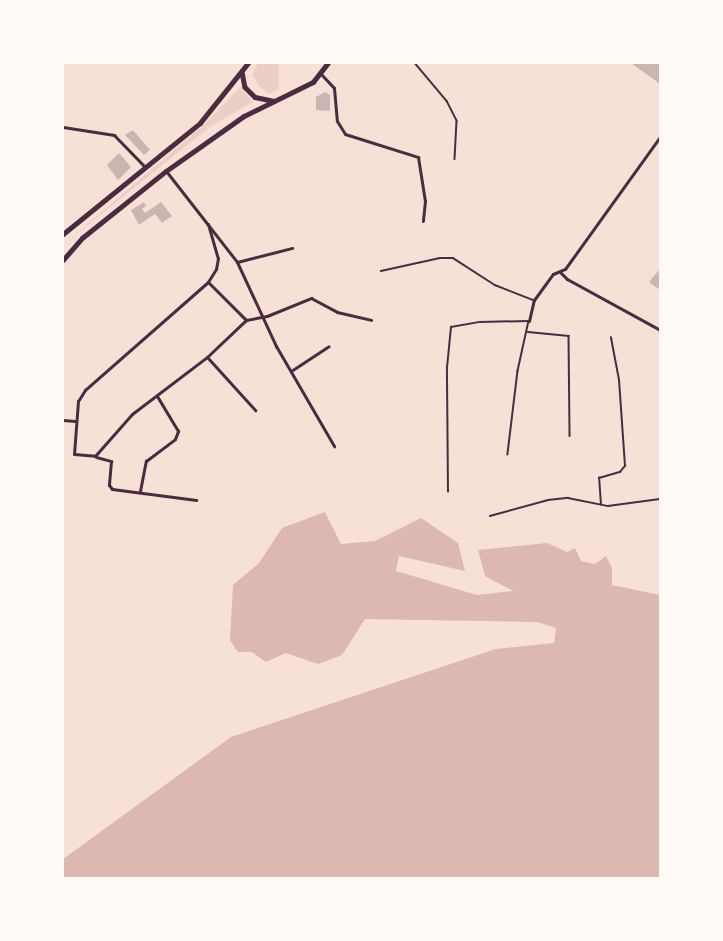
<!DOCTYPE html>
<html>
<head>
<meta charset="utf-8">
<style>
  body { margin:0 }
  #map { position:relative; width:723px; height:941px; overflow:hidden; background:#f7e1d7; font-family:"DejaVu Sans",sans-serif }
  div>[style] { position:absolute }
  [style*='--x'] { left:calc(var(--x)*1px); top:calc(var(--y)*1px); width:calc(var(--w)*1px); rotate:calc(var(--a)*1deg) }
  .green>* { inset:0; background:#ebcfc5 }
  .water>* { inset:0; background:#dcb8b0 }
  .building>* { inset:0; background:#ccb4b1 }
  .service>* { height:1.5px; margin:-0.75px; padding:0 0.75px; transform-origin:0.75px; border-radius:0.75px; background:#4a2c40 }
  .minor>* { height:3px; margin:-1.5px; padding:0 1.5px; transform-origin:1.5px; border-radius:1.5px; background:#4a2c40 }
  .primary>* { height:4.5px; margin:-2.25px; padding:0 2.25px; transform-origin:2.25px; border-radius:2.25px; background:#4a2c40 }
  span { translate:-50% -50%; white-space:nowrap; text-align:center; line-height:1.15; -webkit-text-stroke:6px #fffaf5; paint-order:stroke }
  .frame { position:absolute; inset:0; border:64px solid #fffaf5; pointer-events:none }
</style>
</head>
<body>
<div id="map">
  <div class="green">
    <i style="clip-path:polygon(258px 63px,279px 63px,279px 89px,269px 94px,261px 88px,252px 75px)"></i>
    <i style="clip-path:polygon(240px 87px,253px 102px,211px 126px,63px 245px,207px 122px)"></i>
  </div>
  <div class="water">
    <i style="clip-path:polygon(325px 512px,341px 544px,375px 541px,421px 518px,458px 543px,465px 571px,399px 556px,396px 571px,477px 595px,513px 591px,485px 576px,478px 550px,547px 543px,567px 552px,575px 548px,581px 561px,595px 564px,606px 556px,612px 568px,612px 585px,660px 595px,660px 878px,63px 878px,63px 859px,231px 737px,496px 649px,554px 643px,556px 628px,537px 622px,365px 619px,342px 655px,318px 664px,286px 653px,266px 662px,252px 652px,238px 652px,230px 640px,233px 585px,259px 563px,282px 528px)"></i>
  </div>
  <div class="building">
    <i style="clip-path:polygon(631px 63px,660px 63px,660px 84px)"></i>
    <i style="clip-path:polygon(325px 92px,330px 95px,330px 111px,316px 110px,316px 97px)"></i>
    <i style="clip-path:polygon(133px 130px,150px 150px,144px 155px,125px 135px)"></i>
    <i style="clip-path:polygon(119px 153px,131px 167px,118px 180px,107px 165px)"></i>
    <i style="clip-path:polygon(144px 202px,146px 206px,142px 209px,149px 218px,145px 213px,161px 202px,172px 216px,162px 223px,155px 214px,149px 218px,139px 225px,131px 210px)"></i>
    <i style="clip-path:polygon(659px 270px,660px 271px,660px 290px,649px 282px)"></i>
  </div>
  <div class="service">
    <i style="--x:415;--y:63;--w:50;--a:49.9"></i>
    <i style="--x:447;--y:101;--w:22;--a:63"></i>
    <i style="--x:457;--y:121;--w:38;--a:93"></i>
    <i style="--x:381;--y:271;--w:60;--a:-12.4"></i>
    <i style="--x:440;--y:258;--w:13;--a:0"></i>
    <i style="--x:453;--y:258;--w:50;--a:32.7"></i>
    <i style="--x:495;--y:285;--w:41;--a:21.5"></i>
    <i style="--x:528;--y:332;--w:41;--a:5.6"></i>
    <i style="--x:569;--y:336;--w:100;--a:89.4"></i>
    <i style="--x:448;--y:492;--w:124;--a:-90.5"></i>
    <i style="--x:447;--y:368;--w:41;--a:-84.4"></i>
    <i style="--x:451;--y:327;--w:29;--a:-10"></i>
    <i style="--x:480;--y:322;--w:49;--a:-1.2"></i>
    <i style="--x:529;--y:321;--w:51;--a:102.4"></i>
    <i style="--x:518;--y:371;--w:84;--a:96.9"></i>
    <i style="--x:601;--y:505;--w:27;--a:-94"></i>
    <i style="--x:599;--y:478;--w:22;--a:-16"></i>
    <i style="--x:620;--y:472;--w:8;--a:-50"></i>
    <i style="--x:625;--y:466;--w:86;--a:-94"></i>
    <i style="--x:619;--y:380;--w:43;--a:-100.8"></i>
    <i style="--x:490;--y:516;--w:60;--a:-15.4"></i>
    <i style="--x:548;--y:500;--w:20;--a:-6"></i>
    <i style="--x:568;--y:498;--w:41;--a:11.3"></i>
    <i style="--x:608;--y:506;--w:52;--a:-7.7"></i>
  </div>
  <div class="minor">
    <i style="--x:321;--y:74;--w:19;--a:47"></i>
    <i style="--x:334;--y:88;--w:33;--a:85"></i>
    <i style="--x:337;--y:121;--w:15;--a:58"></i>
    <i style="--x:345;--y:134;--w:77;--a:17.5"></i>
    <i style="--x:418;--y:157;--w:45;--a:81"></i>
    <i style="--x:425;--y:201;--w:20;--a:96"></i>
    <i style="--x:63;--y:127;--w:52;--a:8.9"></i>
    <i style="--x:114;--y:135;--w:43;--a:45.9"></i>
    <i style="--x:166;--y:171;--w:115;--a:52"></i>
    <i style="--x:237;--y:262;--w:93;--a:65.1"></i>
    <i style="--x:276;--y:346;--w:116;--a:59.9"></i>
    <i style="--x:208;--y:224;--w:35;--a:74"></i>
    <i style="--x:218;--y:258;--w:11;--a:100"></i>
    <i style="--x:216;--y:269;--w:15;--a:122"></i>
    <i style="--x:208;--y:282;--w:164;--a:138.7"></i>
    <i style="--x:85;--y:390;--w:13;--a:122"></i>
    <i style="--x:78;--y:401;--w:53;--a:94.3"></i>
    <i style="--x:74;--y:454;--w:21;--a:5"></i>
    <i style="--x:95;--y:456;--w:56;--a:-48.6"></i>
    <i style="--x:132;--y:414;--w:94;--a:-37.2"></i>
    <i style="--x:207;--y:357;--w:54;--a:-43.5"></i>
    <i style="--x:237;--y:262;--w:57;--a:-14.3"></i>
    <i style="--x:560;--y:272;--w:10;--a:45"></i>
    <i style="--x:567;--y:279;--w:106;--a:28.7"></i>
    <i style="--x:208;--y:282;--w:54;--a:45"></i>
    <i style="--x:246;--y:320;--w:21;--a:-11"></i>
    <i style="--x:267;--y:316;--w:48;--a:-22.2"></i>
    <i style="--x:311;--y:298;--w:30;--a:28"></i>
    <i style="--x:337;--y:312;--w:35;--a:13"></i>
    <i style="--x:529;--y:321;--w:22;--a:-77"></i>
    <i style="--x:534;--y:300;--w:32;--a:-54"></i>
    <i style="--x:553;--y:274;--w:13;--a:-23"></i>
    <i style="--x:565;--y:269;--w:163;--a:-54.3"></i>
    <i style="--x:207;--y:357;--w:72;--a:47.8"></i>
    <i style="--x:291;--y:371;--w:45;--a:-33.3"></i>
    <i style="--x:63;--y:420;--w:12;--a:5"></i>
    <i style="--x:96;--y:457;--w:16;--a:15"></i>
    <i style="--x:111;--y:461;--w:24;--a:95"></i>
    <i style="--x:109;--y:485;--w:5;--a:53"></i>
    <i style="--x:112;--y:489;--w:85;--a:7.5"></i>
    <i style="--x:140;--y:491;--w:31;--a:-79"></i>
    <i style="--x:146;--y:461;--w:36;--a:-37"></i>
    <i style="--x:175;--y:439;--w:9;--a:-69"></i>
    <i style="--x:178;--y:431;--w:41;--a:-121"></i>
  </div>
  <div class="primary">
    <i style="--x:242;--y:72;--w:15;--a:79"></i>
    <i style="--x:245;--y:87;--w:14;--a:45"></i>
    <i style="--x:255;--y:97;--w:19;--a:12"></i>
    <i style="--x:63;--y:234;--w:176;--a:-39"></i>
    <i style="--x:200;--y:123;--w:77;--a:-51.3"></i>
    <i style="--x:63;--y:260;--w:29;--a:-49"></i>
    <i style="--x:82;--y:238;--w:107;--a:-38.6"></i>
    <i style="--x:166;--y:171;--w:95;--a:-35.2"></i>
    <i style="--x:244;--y:116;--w:77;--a:-26.2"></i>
    <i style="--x:313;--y:82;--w:24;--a:-52"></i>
  </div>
  <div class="frame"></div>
</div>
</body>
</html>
